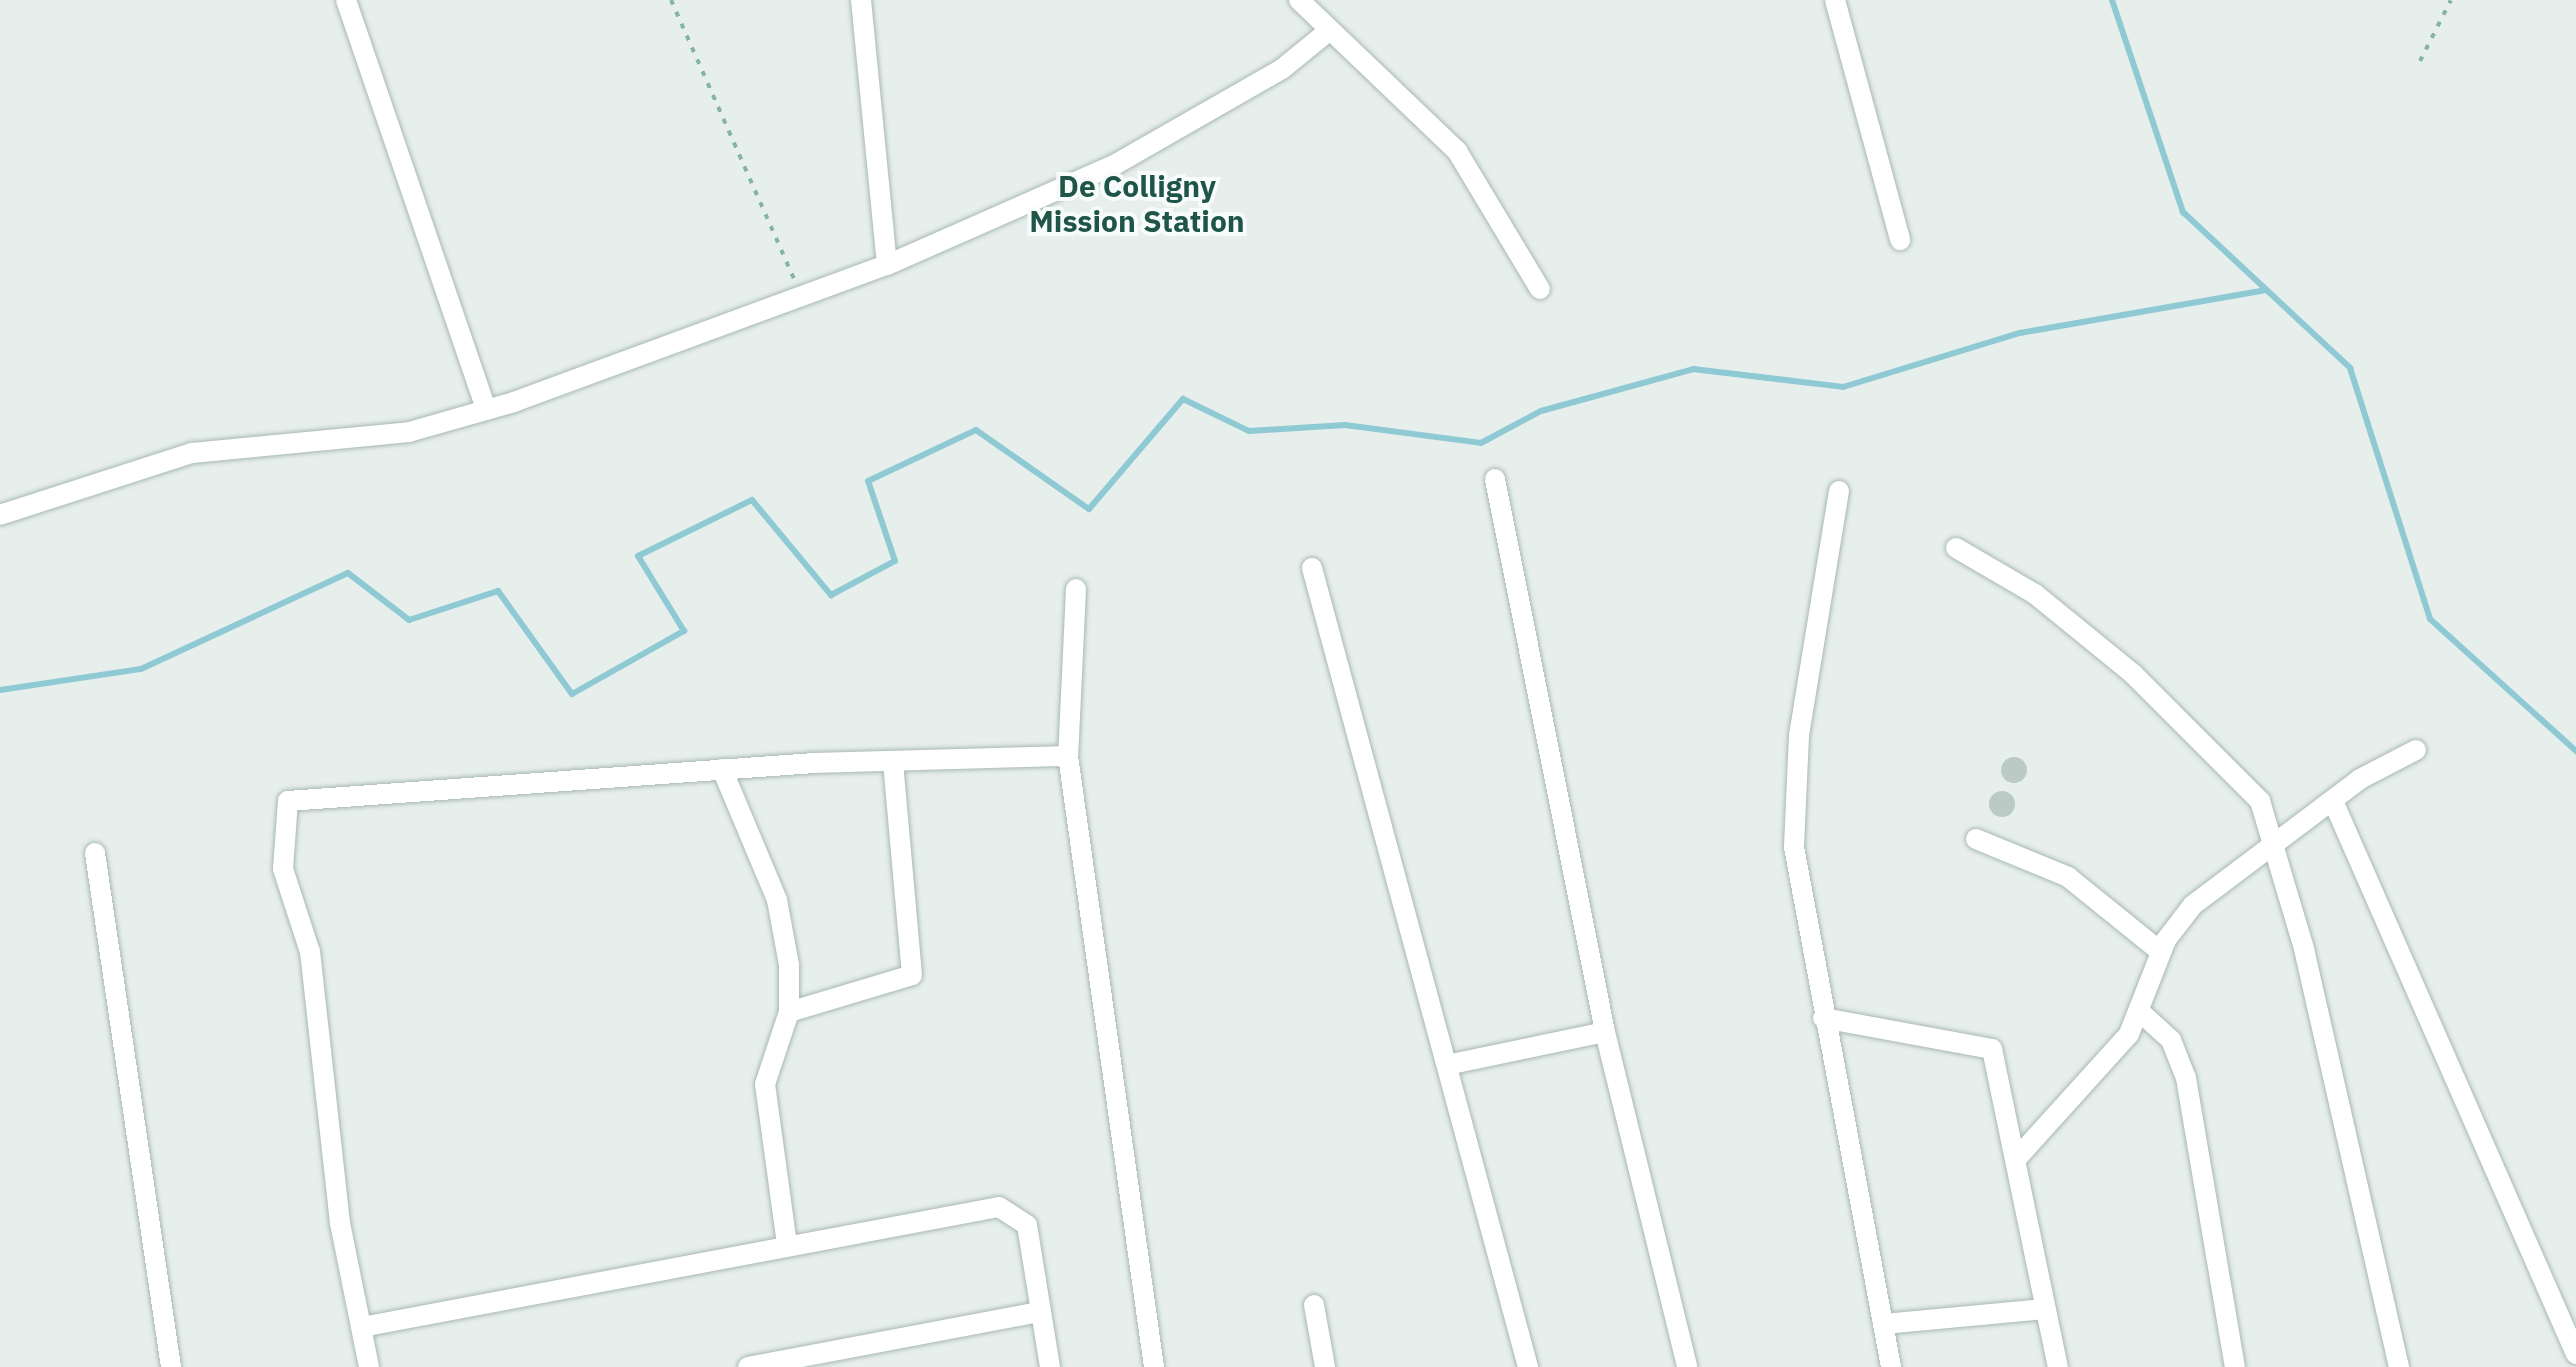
<!DOCTYPE html>
<html>
<head>
<meta charset="utf-8">
<style>
  body { margin:0 }
  #map { position:relative; width:2576px; height:1367px; overflow:hidden; background:#e6efeb; font-family:"IBM Plex Sans",sans-serif }
  div>[style] { position:absolute }
  [style*='--x'] { left:calc(var(--x)*1px); top:calc(var(--y)*1px); width:calc(var(--w)*1px); rotate:calc(var(--a)*1deg) }
  .stream>* { height:6px; margin:-3px; padding:0 3px; transform-origin:3px; border-radius:3px; background:#8ec9d4 }
  .building>* { inset:0; background:#bbcac4 }
  .round { border-radius:50% }
  .path>* { height:4px; margin-top:-2px; transform-origin:0; background:repeating-linear-gradient(90deg,#86b3a5 0 5px,transparent 0 13px) }
  .roads { filter:drop-shadow(0 0 2px #a8b8b2) drop-shadow(0 0 2px #a8b8b2) }
  .minor>* { height:20px; margin:-10px; padding:0 10px; transform-origin:10px; border-radius:10px; background:#fff }
  span { translate:-50% -50%; white-space:nowrap; text-align:center; line-height:1.15; -webkit-text-stroke:8px #f7fbf9; paint-order:stroke }
  .quarter-label { font-size:30px; color:#1f5548; font-weight:700 }
</style>
</head>
<body>
<div id="map">
  <div class="stream">
    <i style="--x:2112;--y:0;--w:224;--a:71.5"></i>
    <i style="--x:2183;--y:212;--w:229;--a:43"></i>
    <i style="--x:2350;--y:368;--w:263;--a:72.3"></i>
    <i style="--x:2430;--y:619;--w:197;--a:42.1"></i>
    <i style="--x:0;--y:690;--w:143;--a:-8.5"></i>
    <i style="--x:141;--y:669;--w:228;--a:-24.9"></i>
    <i style="--x:348;--y:573;--w:77;--a:37.6"></i>
    <i style="--x:409;--y:620;--w:94;--a:-18"></i>
    <i style="--x:498;--y:591;--w:127;--a:54.3"></i>
    <i style="--x:572;--y:694;--w:129;--a:-29.4"></i>
    <i style="--x:684;--y:631;--w:88;--a:-121.5"></i>
    <i style="--x:638;--y:556;--w:127;--a:-26.2"></i>
    <i style="--x:752;--y:500;--w:124;--a:50.3"></i>
    <i style="--x:831;--y:595;--w:72;--a:-28"></i>
    <i style="--x:895;--y:561;--w:84;--a:-108.6"></i>
    <i style="--x:868;--y:481;--w:119;--a:-25.3"></i>
    <i style="--x:976;--y:430;--w:138;--a:35"></i>
    <i style="--x:1089;--y:509;--w:145;--a:-49.5"></i>
    <i style="--x:1183;--y:399;--w:73;--a:25.9"></i>
    <i style="--x:1249;--y:431;--w:96;--a:-3.6"></i>
    <i style="--x:1345;--y:425;--w:137;--a:7.5"></i>
    <i style="--x:1481;--y:443;--w:68;--a:-28.1"></i>
    <i style="--x:1541;--y:411;--w:158;--a:-15.4"></i>
    <i style="--x:1693;--y:369;--w:151;--a:6.8"></i>
    <i style="--x:1843;--y:387;--w:185;--a:-17"></i>
    <i style="--x:2020;--y:333;--w:250;--a:-9.9"></i>
  </div>
  <div class="building">
    <i class="round" style="left:2001px;top:757px;width:26px;height:26px"></i>
    <i class="round" style="left:1989px;top:791px;width:26px;height:26px"></i>
  </div>
  <div class="path">
    <i style="--x:671;--y:0;--w:305;--a:66.2"></i>
    <i style="--x:2420;--y:61;--w:68;--a:-63.1"></i>
  </div>
  <div class="roads">
    <div class="minor">
      <i style="--x:346;--y:0;--w:433;--a:71.1"></i>
      <i style="--x:861;--y:0;--w:266;--a:84.4"></i>
      <i style="--x:1299;--y:0;--w:219;--a:43.7"></i>
      <i style="--x:1457;--y:151;--w:161;--a:59"></i>
      <i style="--x:1835;--y:0;--w:249;--a:74.8"></i>
      <i style="--x:1495;--y:479;--w:564;--a:78.75"></i>
      <i style="--x:1605;--y:1032;--w:345;--a:76.2"></i>
      <i style="--x:1839;--y:491;--w:248;--a:99.3"></i>
      <i style="--x:1799;--y:736;--w:111;--a:92.6"></i>
      <i style="--x:1794;--y:847;--w:529;--a:79.43"></i>
      <i style="--x:0;--y:515;--w:202;--a:-17.9"></i>
      <i style="--x:192;--y:453;--w:218;--a:-5.5"></i>
      <i style="--x:409;--y:432;--w:109;--a:-15.9"></i>
      <i style="--x:514;--y:402;--w:397;--a:-20.2"></i>
      <i style="--x:887;--y:265;--w:250;--a:-23.8"></i>
      <i style="--x:1116;--y:164;--w:191;--a:-29.8"></i>
      <i style="--x:1282;--y:69;--w:57;--a:-39.3"></i>
      <i style="--x:1956;--y:548;--w:91;--a:30.2"></i>
      <i style="--x:2035;--y:594;--w:127;--a:39.2"></i>
      <i style="--x:2133;--y:674;--w:180;--a:45"></i>
      <i style="--x:2260;--y:801;--w:154;--a:73.4"></i>
      <i style="--x:2304;--y:949;--w:429;--a:77.2"></i>
      <i style="--x:1312;--y:568;--w:828;--a:74.87"></i>
      <i style="--x:1076;--y:589;--w:167;--a:92.7"></i>
      <i style="--x:1068;--y:756;--w:617;--a:81.99"></i>
      <i style="--x:722;--y:769;--w:142;--a:67.2"></i>
      <i style="--x:777;--y:900;--w:66;--a:79.5"></i>
      <i style="--x:789;--y:965;--w:47;--a:90"></i>
      <i style="--x:789;--y:1012;--w:76;--a:108.4"></i>
      <i style="--x:765;--y:1084;--w:162;--a:82.2"></i>
      <i style="--x:2333;--y:801;--w:604;--a:66.28"></i>
      <i style="--x:1976;--y:839;--w:100;--a:22.4"></i>
      <i style="--x:2068;--y:877;--w:119;--a:38.9"></i>
      <i style="--x:95;--y:853;--w:520;--a:81.59"></i>
      <i style="--x:2139;--y:1011;--w:43;--a:42.2"></i>
      <i style="--x:2171;--y:1040;--w:41;--a:68.5"></i>
      <i style="--x:2186;--y:1078;--w:293;--a:80.4"></i>
      <i style="--x:789;--y:1012;--w:128;--a:-16.7"></i>
      <i style="--x:912;--y:975;--w:214;--a:-95.1"></i>
      <i style="--x:1823;--y:1018;--w:172;--a:10.4"></i>
      <i style="--x:1992;--y:1049;--w:325;--a:78.3"></i>
      <i style="--x:1447;--y:1065;--w:161;--a:-11.8"></i>
      <i style="--x:2017;--y:1158;--w:167;--a:-47.9"></i>
      <i style="--x:2129;--y:1034;--w:101;--a:-68.5"></i>
      <i style="--x:2166;--y:940;--w:44;--a:-52.4"></i>
      <i style="--x:2193;--y:905;--w:209;--a:-37"></i>
      <i style="--x:2360;--y:779;--w:63;--a:-27.4"></i>
      <i style="--x:1314;--y:1305;--w:63;--a:79.9"></i>
      <i style="--x:1883;--y:1324;--w:163;--a:-5.3"></i>
      <i style="--x:362;--y:1327;--w:648;--a:-10.67"></i>
      <i style="--x:999;--y:1207;--w:33;--a:33"></i>
      <i style="--x:1027;--y:1225;--w:144;--a:80.8"></i>
      <i style="--x:369;--y:1367;--w:147;--a:-101.4"></i>
      <i style="--x:340;--y:1223;--w:273;--a:-96.3"></i>
      <i style="--x:310;--y:952;--w:87;--a:-108"></i>
      <i style="--x:283;--y:869;--w:68;--a:-85.8"></i>
      <i style="--x:288;--y:801;--w:527;--a:-4.13"></i>
      <i style="--x:814;--y:763;--w:254;--a:-1.6"></i>
      <i style="--x:748;--y:1367;--w:295;--a:-10.7"></i>
    </div>
  </div>
  <div class="quarter-label">
    <span style="left:1137px;top:203px">De Colligny<br>Mission Station</span>
  </div>
</div>
</body>
</html>
